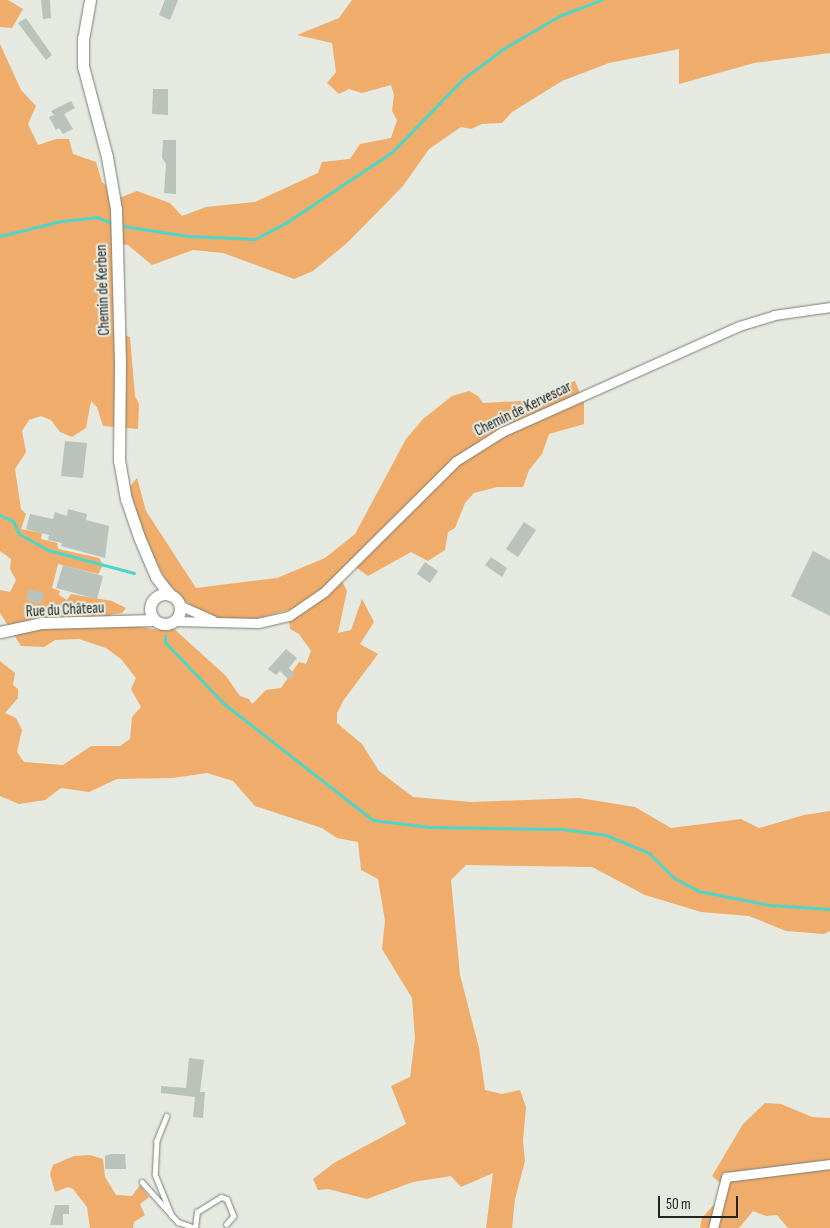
<!DOCTYPE html>
<html>
<head>
<meta charset="utf-8">
<style>
  body { margin:0 }
  #map { position:relative; width:830px; height:1228px; overflow:hidden; background:#e5e9df; font-family:"Sofia Sans Condensed",sans-serif }
  div>[style] { position:absolute }
  [style*='--x'] { left:calc(var(--x)*1px); top:calc(var(--y)*1px); width:calc(var(--w)*1px); rotate:calc(var(--a)*1deg) }
  .green>* { inset:0; background:#efac6a }
  .stream>* { height:3px; margin:-1.5px; padding:0 1.5px; transform-origin:1.5px; border-radius:1.5px; background:#4ed5c8 }
  .building>* { inset:0; background:#b9c2bb }
  .roads { filter:drop-shadow(0 0 1px #7a7e75) drop-shadow(0 0 1px #7a7e75) }
  .service>* { height:4.5px; margin:-2.25px; padding:0 2.25px; transform-origin:2.25px; border-radius:2.25px; background:#fff }
  .minor>* { height:9px; margin:-4.5px; padding:0 4.5px; transform-origin:4.5px; border-radius:4.5px; background:#fff }
  .tertiary>* { height:11px; margin:-5.5px; padding:0 5.5px; transform-origin:5.5px; border-radius:5.5px; background:#fff }
  .tertiary>.ring { margin:-5.5px; padding:0; box-sizing:content-box; background:none; border:11px solid #fff; border-radius:50% }
  span { translate:-50% -50%; white-space:nowrap; text-align:center; line-height:1.15; -webkit-text-stroke:4.5px #e5e9df; paint-order:stroke }
  .street-label { font-size:15px; color:#242522 }
  .scale { position:absolute; left:658px; top:1196px; width:80px; height:22px; box-sizing:border-box; border:2px solid #242522; border-top:0; padding-left:6px; font-size:15px; line-height:18px; white-space:nowrap; color:#242522; -webkit-text-stroke:4px #e5e9df; paint-order:stroke }
</style>
</head>
<body>
<div id="map">
  <div class="green">
    <i style="clip-path:polygon(0 0,8px 0,23px 9px,12px 28px,0 27px)"></i>
    <i style="clip-path:polygon(352px 0,830px 0,830px 53px,754px 63px,679px 84px,679px 49px,609px 63px,562px 81px,512px 112px,502px 123px,482px 124px,471px 129px,461px 127px,429px 149px,403px 186px,347px 243px,313px 271px,294px 279px,223px 253px,193px 250px,152px 265px,128px 245px,112px 243px,114px 332px,130px 337px,135px 396px,139px 404px,138px 429px,103px 426px,97px 407px,91px 401px,86px 428px,72px 437px,60px 432px,51px 420px,41px 416px,29px 420px,22px 431px,26px 452px,15px 469px,21px 509px,26px 514px,21px 529px,42px 533px,41px 539px,57px 543px,58px 549px,99px 558px,103px 565px,98px 574px,58px 564px,52px 588px,60px 591px,59px 595px,67px 600px,71px 594px,112px 601px,126px 608px,122px 613px,110px 615px,113px 623px,160px 630px,172px 627px,225px 675px,240px 696px,249px 699px,252px 704px,266px 690px,281px 688px,299px 662px,306px 664px,311px 651px,299px 634px,290px 629px,289px 620px,299px 616px,289px 610px,256px 619px,219px 619px,203px 614px,185px 601px,167px 582px,143px 539px,129px 488px,137px 478px,146px 511px,196px 588px,277px 578px,325px 558px,355px 534px,406px 439px,423px 419px,452px 396px,469px 391px,478px 396px,483px 403px,520px 401px,540px 398px,559px 387px,575px 381px,584px 403px,584px 424px,549px 434px,542px 454px,529px 470px,523px 487px,497px 487px,474px 493px,465px 503px,455px 528px,448px 532px,445px 550px,428px 561px,411px 552px,368px 576px,349px 562px,338px 574px,347px 591px,338px 633px,351px 630px,362px 599px,374px 622px,360px 644px,378px 654px,343px 701px,337px 713px,337px 723px,362px 744px,379px 771px,413px 797px,471px 802px,579px 798px,635px 807px,671px 828px,741px 819px,759px 828px,804px 815px,830px 811px,830px 931px,824px 934px,786px 931px,749px 916px,701px 912px,645px 895px,592px 867px,466px 865px,451px 880px,460px 975px,479px 1048px,485px 1090px,502px 1094px,520px 1090px,526px 1107px,523px 1141px,525px 1161px,515px 1199px,512px 1228px,486px 1228px,493px 1173px,461px 1187px,451px 1176px,413px 1182px,367px 1199px,328px 1189px,318px 1190px,313px 1179px,334px 1163px,406px 1124px,391px 1086px,410px 1077px,415px 1038px,412px 998px,382px 949px,385px 921px,378px 879px,361px 870px,358px 842px,337px 838px,322px 828px,255px 806px,233px 781px,207px 773px,173px 778px,117px 779px,89px 792px,61px 788px,45px 800px,19px 804px,0 796px,0 661px,15px 673px,13px 685px,18px 689px,18px 698px,5px 713px,16px 718px,22px 730px,17px 752px,24px 762px,63px 765px,91px 746px,120px 746px,130px 739px,132px 717px,141px 707px,131px 689px,136px 678px,121px 659px,106px 648px,79px 639px,55px 640px,44px 647px,21px 646px,0 613px,0 590px,10px 592px,16px 580px,10px 569px,11px 559px,0 551px,0 44px,21px 90px,36px 106px,28px 124px,38px 145px,56px 139px,69px 139px,73px 154px,96px 162px,102px 182px,119px 198px,137px 191px,170px 203px,182px 216px,206px 207px,255px 202px,318px 173px,322px 162px,350px 159px,360px 144px,391px 138px,397px 120px,392px 111px,394px 95px,391px 85px,362px 93px,349px 89px,339px 94px,327px 83px,336px 72px,332px 43px,297px 35px,339px 18px)"></i>
    <i style="clip-path:polygon(765px 1103px,781px 1104px,812px 1117px,830px 1118px,830px 1228px,788px 1228px,777px 1215px,766px 1216px,753px 1211px,739px 1228px,700px 1228px,702px 1218px,717px 1201px,724px 1186px,712px 1176px,743px 1124px)"></i>
    <i style="clip-path:polygon(90px 1155px,103px 1159px,105px 1177px,116px 1195px,132px 1196px,140px 1185px,149px 1197px,140px 1204px,145px 1215px,134px 1222px,133px 1228px,90px 1228px,87px 1207px,73px 1189px,68px 1187px,55px 1192px,50px 1174px,53px 1165px,74px 1156px)"></i>
  </div>
  <div class="stream">
    <i style="--x:0;--y:236;--w:63;--a:-13.8"></i>
    <i style="--x:61;--y:221;--w:36;--a:-6"></i>
    <i style="--x:97;--y:217;--w:21;--a:23"></i>
    <i style="--x:116;--y:225;--w:73;--a:8.7"></i>
    <i style="--x:188;--y:236;--w:67;--a:2.6"></i>
    <i style="--x:255;--y:239;--w:36;--a:-28"></i>
    <i style="--x:287;--y:222;--w:125;--a:-33.6"></i>
    <i style="--x:391;--y:153;--w:103;--a:-45.8"></i>
    <i style="--x:463;--y:79;--w:50;--a:-36.9"></i>
    <i style="--x:503;--y:49;--w:65;--a:-30.5"></i>
    <i style="--x:559;--y:16;--w:45;--a:-20.9"></i>
    <i style="--x:0;--y:515;--w:14;--a:25"></i>
    <i style="--x:13;--y:521;--w:14;--a:65"></i>
    <i style="--x:19;--y:534;--w:33;--a:29"></i>
    <i style="--x:48;--y:550;--w:89;--a:15"></i>
    <i style="--x:165;--y:636;--w:6;--a:90"></i>
    <i style="--x:165;--y:642;--w:84;--a:46.4"></i>
    <i style="--x:223;--y:703;--w:190;--a:38"></i>
    <i style="--x:373;--y:820;--w:57;--a:7"></i>
    <i style="--x:430;--y:827;--w:133;--a:0.9"></i>
    <i style="--x:563;--y:829;--w:43;--a:7.9"></i>
    <i style="--x:606;--y:835;--w:47;--a:22.7"></i>
    <i style="--x:649;--y:853;--w:35;--a:45"></i>
    <i style="--x:674;--y:878;--w:27;--a:28"></i>
    <i style="--x:698;--y:891;--w:73;--a:11"></i>
    <i style="--x:770;--y:905;--w:60;--a:3.8"></i>
  </div>
  <div class="building">
    <i style="clip-path:polygon(41px 0,50px 0,51px 18px,43px 19px)"></i>
    <i style="clip-path:polygon(165px 0,178px 0,170px 20px,159px 15px)"></i>
    <i style="clip-path:polygon(26px 18px,52px 55px,46px 60px,18px 23px)"></i>
    <i style="clip-path:polygon(153px 89px,168px 89px,168px 115px,152px 114px)"></i>
    <i style="clip-path:polygon(71px 101px,75px 108px,64px 114px,73px 129px,63px 134px,59px 128px,56px 130px,49px 117px,54px 115px,51px 111px)"></i>
    <i style="clip-path:polygon(163px 140px,176px 140px,176px 194px,164px 193px,166px 164px,162px 158px)"></i>
    <i style="clip-path:polygon(65px 441px,87px 443px,83px 478px,61px 476px)"></i>
    <i style="clip-path:polygon(68px 509px,87px 514px,86px 520px,109px 526px,105px 558px,61px 546px,62px 543px,48px 540px,49px 535px,26px 529px,30px 514px,53px 519px,55px 512px,67px 516px)"></i>
    <i style="clip-path:polygon(524px 522px,536px 530px,518px 557px,506px 549px)"></i>
    <i style="clip-path:polygon(813px 551px,830px 560px,830px 616px,791px 596px)"></i>
    <i style="clip-path:polygon(491px 557px,507px 568px,502px 577px,485px 565px)"></i>
    <i style="clip-path:polygon(425px 562px,438px 571px,430px 583px,417px 574px)"></i>
    <i style="clip-path:polygon(63px 565px,103px 576px,97px 599px,56px 588px)"></i>
    <i style="clip-path:polygon(29px 589px,44px 593px,41px 604px,26px 600px)"></i>
    <i style="clip-path:polygon(286px 649px,297px 658px,289px 668px,295px 674px,289px 680px,280px 671px,276px 675px,268px 669px)"></i>
    <i style="clip-path:polygon(189px 1058px,204px 1060px,200px 1092px,205px 1092px,203px 1118px,193px 1117px,195px 1097px,161px 1093px,161px 1086px,186px 1088px)"></i>
    <i style="clip-path:polygon(111px 1154px,125px 1154px,126px 1169px,105px 1169px,105px 1156px)"></i>
    <i style="clip-path:polygon(55px 1205px,69px 1205px,69px 1214px,63px 1214px,63px 1225px,50px 1225px)"></i>
  </div>
  <div class="roads">
    <div class="service">
      <i style="--x:167;--y:1116;--w:27;--a:112"></i>
      <i style="--x:157;--y:1141;--w:33;--a:93"></i>
      <i style="--x:155;--y:1174;--w:45;--a:68"></i>
      <i style="--x:142;--y:1182;--w:54;--a:48"></i>
      <i style="--x:178;--y:1222;--w:18;--a:19"></i>
      <i style="--x:195;--y:1228;--w:16;--a:-83"></i>
      <i style="--x:197;--y:1212;--w:28;--a:-32"></i>
      <i style="--x:221;--y:1197;--w:6;--a:18"></i>
      <i style="--x:227;--y:1199;--w:18;--a:68"></i>
      <i style="--x:234;--y:1216;--w:11;--a:131"></i>
    </div>
    <div class="minor">
      <i style="--x:179;--y:605;--w:37;--a:24"></i>
      <i style="--x:175;--y:621;--w:83;--a:1.4"></i>
      <i style="--x:258;--y:623;--w:32;--a:-13"></i>
      <i style="--x:289;--y:616;--w:42;--a:-34.4"></i>
      <i style="--x:324;--y:592;--w:186;--a:-44.8"></i>
      <i style="--x:456;--y:461;--w:54;--a:-32.2"></i>
      <i style="--x:502;--y:432;--w:260;--a:-24.1"></i>
      <i style="--x:739;--y:326;--w:37;--a:-17"></i>
      <i style="--x:774;--y:315;--w:57;--a:-8.1"></i>
      <i style="--x:713;--y:1228;--w:53;--a:-75.7"></i>
      <i style="--x:726;--y:1177;--w:105;--a:-7.1"></i>
    </div>
    <div class="tertiary">
      <i style="--x:90;--y:0;--w:39;--a:100"></i>
      <i style="--x:83;--y:38;--w:28;--a:90"></i>
      <i style="--x:83;--y:66;--w:94;--a:75.2"></i>
      <i style="--x:107;--y:157;--w:53;--a:80.2"></i>
      <i style="--x:116;--y:209;--w:155;--a:88.5"></i>
      <i style="--x:120;--y:364;--w:96;--a:90.6"></i>
      <i style="--x:119;--y:460;--w:40;--a:80"></i>
      <i style="--x:126;--y:499;--w:40;--a:71.1"></i>
      <i style="--x:139;--y:537;--w:43;--a:67"></i>
      <i style="--x:156;--y:577;--w:23;--a:52"></i>
      <i class="ring" style="left:150px;top:594px;width:19px;height:19px"></i>
      <i style="--x:0;--y:632;--w:43;--a:-12.1"></i>
      <i style="--x:42;--y:623;--w:112;--a:-1.5"></i>
    </div>
  </div>
  <div class="street-label">
    <span style="left:103px;top:290px;rotate:-92deg">Chemin de Kerben</span>
    <span style="left:523px;top:409px;rotate:-26deg">Chemin de Kervescar</span>
    <span style="left:65px;top:610px;rotate:-3deg">Rue du Château</span>
  </div>
  <div class="scale">50 m</div>
</div>
</body>
</html>
